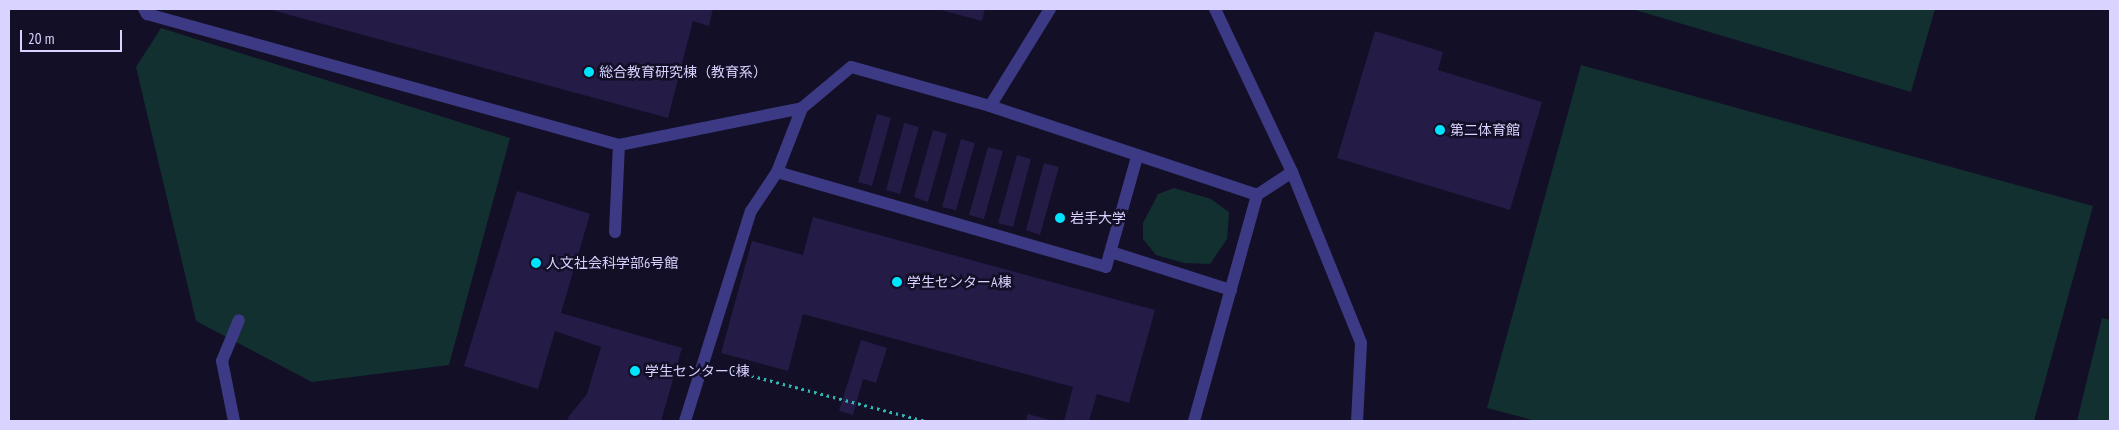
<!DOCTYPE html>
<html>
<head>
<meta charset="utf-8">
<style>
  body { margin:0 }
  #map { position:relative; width:2119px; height:430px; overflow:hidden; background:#130f26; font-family:"PT Sans Narrow","Noto Sans JP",sans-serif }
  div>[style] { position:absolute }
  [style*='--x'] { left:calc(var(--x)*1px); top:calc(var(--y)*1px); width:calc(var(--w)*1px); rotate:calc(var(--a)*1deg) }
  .green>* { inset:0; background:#12302f }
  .building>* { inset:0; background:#241b47 }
  .path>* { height:3px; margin-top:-1.5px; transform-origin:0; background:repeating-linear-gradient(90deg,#2fb8b0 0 2.5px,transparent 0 6.5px) }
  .minor>* { height:12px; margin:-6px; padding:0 6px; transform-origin:6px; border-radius:6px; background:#3d3a85 }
  .dots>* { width:14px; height:14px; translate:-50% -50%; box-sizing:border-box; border:2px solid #130f26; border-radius:50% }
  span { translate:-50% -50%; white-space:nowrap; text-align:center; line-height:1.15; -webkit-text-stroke:5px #130f26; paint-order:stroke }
  .poi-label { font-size:14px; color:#d9d4ff }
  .left { translate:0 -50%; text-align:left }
  .frame { position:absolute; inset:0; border:10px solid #d9d4ff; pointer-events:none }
  .scale { position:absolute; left:20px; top:30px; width:102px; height:22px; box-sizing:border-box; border:2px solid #d9d4ff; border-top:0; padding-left:6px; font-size:15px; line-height:18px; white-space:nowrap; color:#d9d4ff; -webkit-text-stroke:4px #130f26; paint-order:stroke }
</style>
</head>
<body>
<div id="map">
  <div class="green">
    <i style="clip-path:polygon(1632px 9px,1935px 9px,1911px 92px)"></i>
    <i style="clip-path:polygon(161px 28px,510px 138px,449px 365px,312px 382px,196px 321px,136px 67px)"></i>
    <i style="clip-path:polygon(1581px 65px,2093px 206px,2034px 421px,1536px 421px,1487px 408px)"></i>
    <i style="clip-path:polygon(1174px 188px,1211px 199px,1229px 212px,1227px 239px,1210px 264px,1184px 263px,1156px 255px,1143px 239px,1143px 223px,1158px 194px)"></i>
    <i style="clip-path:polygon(2102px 318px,2110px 320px,2110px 421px,2077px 421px)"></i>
  </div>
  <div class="building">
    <i style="clip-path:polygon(268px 9px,713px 9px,709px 26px,693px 21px,668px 118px)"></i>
    <i style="clip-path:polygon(938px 9px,985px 9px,982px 21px)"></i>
    <i style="clip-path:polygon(1375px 31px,1443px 52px,1438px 70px,1542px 102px,1510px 210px,1337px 158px)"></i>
    <i style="clip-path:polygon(877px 114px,891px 118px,872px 186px,858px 182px)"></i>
    <i style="clip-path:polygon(904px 123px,919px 127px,900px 194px,886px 190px)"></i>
    <i style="clip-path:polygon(933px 130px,947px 134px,928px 202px,914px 197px)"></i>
    <i style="clip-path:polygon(961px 139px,975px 143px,956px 210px,942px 207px)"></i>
    <i style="clip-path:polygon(988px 147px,1003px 151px,984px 219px,969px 215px)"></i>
    <i style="clip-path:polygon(1017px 155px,1031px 159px,1013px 227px,998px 223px)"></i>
    <i style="clip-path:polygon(1044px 163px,1059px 167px,1040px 235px,1026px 230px)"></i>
    <i style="clip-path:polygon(517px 191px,590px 214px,561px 313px,682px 348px,661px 421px,567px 421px,569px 416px,587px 394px,601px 347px,555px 331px,538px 389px,464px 366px)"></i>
    <i style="clip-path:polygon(813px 217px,1155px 310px,1129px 403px,1097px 394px,1089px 421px,1064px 421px,1073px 387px,803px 314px,788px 371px,721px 353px,752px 241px,803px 255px)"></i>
    <i style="clip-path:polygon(861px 340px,887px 348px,876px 383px,863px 379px,853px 415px,839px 411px)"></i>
    <i style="clip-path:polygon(1028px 414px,1054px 421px,1026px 421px)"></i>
  </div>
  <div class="path">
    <i style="--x:726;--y:369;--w:207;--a:14.6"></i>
  </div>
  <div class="minor">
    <i style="--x:144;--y:9;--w:6;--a:59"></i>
    <i style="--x:147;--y:14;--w:490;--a:15.5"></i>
    <i style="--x:619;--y:145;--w:187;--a:-11.4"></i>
    <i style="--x:1050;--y:9;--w:114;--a:121.7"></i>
    <i style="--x:990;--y:106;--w:281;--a:18.4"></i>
    <i style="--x:1215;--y:9;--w:180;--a:64.7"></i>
    <i style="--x:1292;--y:172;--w:184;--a:68"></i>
    <i style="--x:1361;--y:343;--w:78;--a:92.9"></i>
    <i style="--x:990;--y:106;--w:144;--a:-164.3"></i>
    <i style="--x:851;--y:67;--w:64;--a:140.1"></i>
    <i style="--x:802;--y:108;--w:69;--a:111.3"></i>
    <i style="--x:777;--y:172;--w:342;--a:16.1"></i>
    <i style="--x:1106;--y:267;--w:114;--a:-74.3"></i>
    <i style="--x:615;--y:232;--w:87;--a:-87.4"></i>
    <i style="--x:1111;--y:252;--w:126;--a:17.6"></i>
    <i style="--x:234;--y:421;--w:61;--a:-101.3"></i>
    <i style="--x:222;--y:361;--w:44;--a:-67.5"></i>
    <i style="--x:685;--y:421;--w:220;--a:-72.6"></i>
    <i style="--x:751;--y:211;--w:47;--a:-56.3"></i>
    <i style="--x:1194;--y:421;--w:235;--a:-74.4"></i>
    <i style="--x:1257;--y:195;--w:42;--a:-33.3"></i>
  </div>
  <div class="dots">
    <i style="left:589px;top:72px;background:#00e5ff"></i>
    <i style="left:1440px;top:130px;background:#00e5ff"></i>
    <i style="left:1060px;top:218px;background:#00e5ff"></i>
    <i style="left:536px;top:263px;background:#00e5ff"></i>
    <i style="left:897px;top:282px;background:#00e5ff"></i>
    <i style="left:635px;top:371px;background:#00e5ff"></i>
  </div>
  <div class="poi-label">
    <span class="left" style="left:599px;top:72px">総合教育研究棟（教育系）</span>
    <span class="left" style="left:1450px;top:130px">第二体育館</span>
    <span class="left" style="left:1070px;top:218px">岩手大学</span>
    <span class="left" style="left:546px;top:263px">人文社会科学部6号館</span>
    <span class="left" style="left:907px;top:282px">学生センターA棟</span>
    <span class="left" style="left:645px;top:371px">学生センターC棟</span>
  </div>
  <div class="frame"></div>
  <div class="scale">20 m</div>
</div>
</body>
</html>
